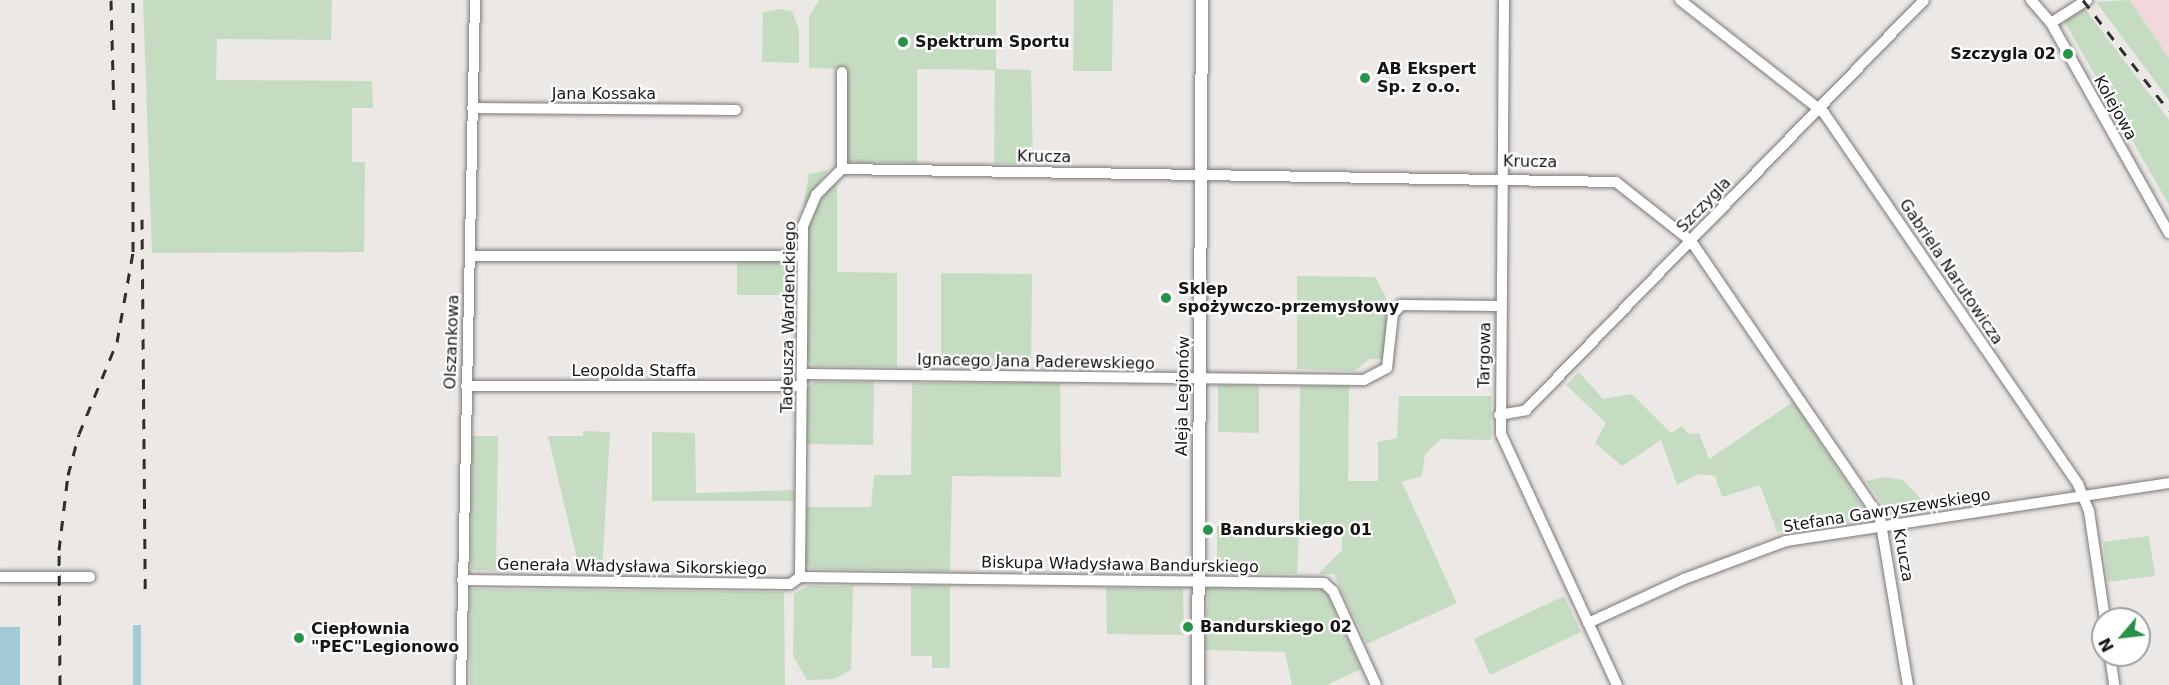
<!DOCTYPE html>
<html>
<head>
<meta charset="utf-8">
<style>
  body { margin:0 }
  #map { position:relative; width:2169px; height:685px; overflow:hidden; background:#ebe8e6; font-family:"DejaVu Sans",sans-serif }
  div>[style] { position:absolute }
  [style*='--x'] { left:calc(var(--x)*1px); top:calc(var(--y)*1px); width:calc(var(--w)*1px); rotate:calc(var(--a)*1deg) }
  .commercial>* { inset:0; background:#f2d8dc }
  .green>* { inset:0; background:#c6dcc2 }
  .water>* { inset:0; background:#a2cad7 }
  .roads { filter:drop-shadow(0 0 2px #7c7978) drop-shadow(0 0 2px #7c7978) }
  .minor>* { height:10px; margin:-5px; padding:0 5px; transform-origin:5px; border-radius:5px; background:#fff }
  .tertiary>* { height:12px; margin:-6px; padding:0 6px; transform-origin:6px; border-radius:6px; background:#fff }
  .rail>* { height:3px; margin-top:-1.5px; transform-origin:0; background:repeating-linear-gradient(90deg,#302e2d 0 10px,transparent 0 20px) }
  .dots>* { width:16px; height:16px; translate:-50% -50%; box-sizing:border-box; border:3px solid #fff; border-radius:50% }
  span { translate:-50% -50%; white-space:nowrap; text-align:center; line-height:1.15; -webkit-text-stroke:4.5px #fff; paint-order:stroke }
  .poi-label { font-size:16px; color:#161514; font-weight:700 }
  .left { translate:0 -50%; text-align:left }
  .right { translate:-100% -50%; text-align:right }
  .street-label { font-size:16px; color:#161514 }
  .north { position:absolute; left:2091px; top:607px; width:60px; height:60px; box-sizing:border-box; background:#fff; border:2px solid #a2a1a1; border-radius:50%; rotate:242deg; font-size:16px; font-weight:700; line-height:24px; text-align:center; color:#161514 }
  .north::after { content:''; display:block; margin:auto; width:21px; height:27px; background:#289249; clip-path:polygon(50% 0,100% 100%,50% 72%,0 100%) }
</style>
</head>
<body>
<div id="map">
  <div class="commercial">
    <i style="clip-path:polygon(2130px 0,2169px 0,2169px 58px)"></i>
  </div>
  <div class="green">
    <i style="clip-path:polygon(143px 0,332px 0,331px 40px,217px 39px,216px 80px,372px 81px,373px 108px,352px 108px,352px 162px,365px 162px,364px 252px,152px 253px)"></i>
    <i style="clip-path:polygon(819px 0,996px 0,996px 69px,1031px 70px,1033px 164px,994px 164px,995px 70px,917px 69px,917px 163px,847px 162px,846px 69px,809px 68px,809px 16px)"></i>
    <i style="clip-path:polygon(1074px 0,1113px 0,1112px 71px,1073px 71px)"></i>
    <i style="clip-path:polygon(2130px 0,2169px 58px,2169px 100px,2096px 2px)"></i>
    <i style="clip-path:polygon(2082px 5px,2169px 120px,2169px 205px,2063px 19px)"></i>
    <i style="clip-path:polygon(781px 9px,792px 11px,799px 30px,799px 63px,762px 62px,763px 12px)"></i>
    <i style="clip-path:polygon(828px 170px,818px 184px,803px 207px,809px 174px)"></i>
    <i style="clip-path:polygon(837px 179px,837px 272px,897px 273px,897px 367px,813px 366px,806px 358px,807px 219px)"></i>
    <i style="clip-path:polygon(796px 258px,796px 295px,737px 295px,737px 259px)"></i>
    <i style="clip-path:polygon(941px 273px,1032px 274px,1031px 368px,941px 367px)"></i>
    <i style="clip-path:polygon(1297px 276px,1375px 277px,1386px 297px,1386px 359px,1370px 359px,1354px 371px,1297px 369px)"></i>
    <i style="clip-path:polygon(1579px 372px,1603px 399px,1632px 394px,1671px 433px,1682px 426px,1688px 434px,1699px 433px,1709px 459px,1793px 402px,1870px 518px,1777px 532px,1760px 485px,1722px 497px,1715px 476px,1699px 474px,1677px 485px,1661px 440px,1622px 466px,1595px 443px,1606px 423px,1566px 385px)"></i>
    <i style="clip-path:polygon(814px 382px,874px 382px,873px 445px,805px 444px,806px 389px)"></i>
    <i style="clip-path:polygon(912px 383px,1060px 383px,1061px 477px,952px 476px,950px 571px,811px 569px,805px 563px,805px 507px,871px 507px,874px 475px,911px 475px)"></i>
    <i style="clip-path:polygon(1218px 385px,1259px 386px,1259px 433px,1218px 432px)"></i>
    <i style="clip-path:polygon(1300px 386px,1349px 386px,1348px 481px,1378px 481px,1378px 442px,1397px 438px,1399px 396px,1491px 396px,1491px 440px,1441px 439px,1425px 454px,1422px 476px,1402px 482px,1457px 603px,1367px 644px,1334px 574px,1318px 574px,1342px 550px,1342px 529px,1299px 526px,1297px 574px,1217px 573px,1217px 526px,1299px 526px)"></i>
    <i style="clip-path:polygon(583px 431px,610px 432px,602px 572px,580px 571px,548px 436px,583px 436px)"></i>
    <i style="clip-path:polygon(652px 432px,695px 433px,696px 493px,795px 490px,795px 501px,652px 501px)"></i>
    <i style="clip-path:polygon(472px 436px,498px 436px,496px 571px,471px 570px)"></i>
    <i style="clip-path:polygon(1885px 477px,1903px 480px,1930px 508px,1890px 515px,1866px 481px)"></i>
    <i style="clip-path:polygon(2149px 536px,2155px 576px,2108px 582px,2103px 542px)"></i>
    <i style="clip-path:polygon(808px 586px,853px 586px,851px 670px,834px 679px,807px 680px,793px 656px,794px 594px)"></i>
    <i style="clip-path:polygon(911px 586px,950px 586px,950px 668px,932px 668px,932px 656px,911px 656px)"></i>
    <i style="clip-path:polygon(1106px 588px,1183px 588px,1184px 635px,1107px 634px)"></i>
    <i style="clip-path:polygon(1208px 588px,1325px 590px,1361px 669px,1327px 685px,1292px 685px,1285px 652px,1206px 650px)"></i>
    <i style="clip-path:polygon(470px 589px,784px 592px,785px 685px,470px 685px)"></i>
    <i style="clip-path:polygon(1564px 596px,1581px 632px,1490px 675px,1474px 639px)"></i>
  </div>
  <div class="water">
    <i style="clip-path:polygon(133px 625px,141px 625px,141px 685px,133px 685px)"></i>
    <i style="clip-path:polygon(0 627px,20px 627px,20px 685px,0 685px)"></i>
  </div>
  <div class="roads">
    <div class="minor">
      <i style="--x:1504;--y:0;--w:434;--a:90.4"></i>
      <i style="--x:1501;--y:434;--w:277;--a:65.2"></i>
      <i style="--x:1680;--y:0;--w:183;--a:38.1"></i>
      <i style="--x:1824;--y:113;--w:450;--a:55.6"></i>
      <i style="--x:2078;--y:484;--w:29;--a:68"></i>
      <i style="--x:2089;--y:511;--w:109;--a:81.6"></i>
      <i style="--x:2031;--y:0;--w:30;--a:49"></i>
      <i style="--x:2051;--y:23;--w:241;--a:60.7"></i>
      <i style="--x:2051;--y:23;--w:43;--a:-32.6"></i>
      <i style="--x:472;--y:108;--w:264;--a:0.4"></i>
      <i style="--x:842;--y:169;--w:774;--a:0.96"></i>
      <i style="--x:1616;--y:182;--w:95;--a:38.2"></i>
      <i style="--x:1691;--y:241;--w:335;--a:55.7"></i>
      <i style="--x:1880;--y:518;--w:169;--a:80.5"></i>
      <i style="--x:470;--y:256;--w:332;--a:0"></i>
      <i style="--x:803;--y:374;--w:561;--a:0.61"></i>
      <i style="--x:1364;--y:380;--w:26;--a:-28"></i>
      <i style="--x:1387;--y:368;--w:54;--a:-83.7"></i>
      <i style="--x:1393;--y:314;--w:12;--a:-48"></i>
      <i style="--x:1401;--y:305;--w:99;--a:0.6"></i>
      <i style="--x:466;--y:386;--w:336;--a:0"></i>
      <i style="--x:1499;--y:415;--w:27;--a:-10"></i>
      <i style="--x:1526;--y:410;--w:571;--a:-45.85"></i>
      <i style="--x:0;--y:577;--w:90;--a:0"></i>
      <i style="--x:800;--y:577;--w:524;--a:0.66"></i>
      <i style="--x:1324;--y:583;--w:12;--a:42"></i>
      <i style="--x:1333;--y:591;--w:103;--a:65.4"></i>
      <i style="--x:800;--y:577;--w:351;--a:-89.5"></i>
      <i style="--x:803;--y:226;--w:34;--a:-67"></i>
      <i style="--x:816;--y:195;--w:37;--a:-45"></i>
      <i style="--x:842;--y:169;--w:97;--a:-90"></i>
      <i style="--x:462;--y:580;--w:328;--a:0.7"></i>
      <i style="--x:790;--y:584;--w:12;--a:-35"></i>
      <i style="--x:1588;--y:623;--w:106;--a:-24.6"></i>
      <i style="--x:1684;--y:579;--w:109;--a:-20.4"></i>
      <i style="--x:1786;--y:541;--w:387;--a:-8.6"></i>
      <i style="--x:2110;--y:655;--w:30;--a:82"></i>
      <i style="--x:461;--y:685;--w:685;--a:-88.83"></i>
    </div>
    <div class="tertiary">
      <i style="--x:1198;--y:685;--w:685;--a:-89.67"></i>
    </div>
  </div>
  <div class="rail">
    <i style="--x:111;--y:0;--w:115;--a:88.5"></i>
    <i style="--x:2083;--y:0;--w:140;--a:52.2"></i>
    <i style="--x:142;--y:219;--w:378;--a:89.5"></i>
    <i style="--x:60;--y:685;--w:135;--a:-90.4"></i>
    <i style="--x:59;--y:550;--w:76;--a:-83.2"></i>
    <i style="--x:68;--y:475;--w:42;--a:-75"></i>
    <i style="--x:79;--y:434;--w:100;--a:-67.6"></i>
    <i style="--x:117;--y:342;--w:91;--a:-79.9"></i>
    <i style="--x:133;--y:252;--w:252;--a:-90"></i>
  </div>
  <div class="dots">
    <i style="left:903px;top:42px;background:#289249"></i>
    <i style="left:2068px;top:54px;background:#289249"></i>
    <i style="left:1365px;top:78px;background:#289249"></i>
    <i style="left:1166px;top:298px;background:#289249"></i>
    <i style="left:1208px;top:530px;background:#289249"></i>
    <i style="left:1188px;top:627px;background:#289249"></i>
    <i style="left:299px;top:638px;background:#289249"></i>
  </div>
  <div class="poi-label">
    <span class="left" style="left:915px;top:42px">Spektrum Sportu</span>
    <span class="right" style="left:2056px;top:54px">Szczygla 02</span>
    <span class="left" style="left:1377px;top:78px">AB Ekspert<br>Sp. z o.o.</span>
    <span class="left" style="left:1178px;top:298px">Sklep<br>spożywczo-przemysłowy</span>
    <span class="left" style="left:1220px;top:530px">Bandurskiego 01</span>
    <span class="left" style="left:1200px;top:627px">Bandurskiego 02</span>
    <span class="left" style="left:311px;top:638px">Ciepłownia<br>"PEC"Legionowo</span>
  </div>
  <div class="street-label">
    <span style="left:604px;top:94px">Jana Kossaka</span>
    <span style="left:2115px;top:108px;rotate:61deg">Kolejowa</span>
    <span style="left:1044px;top:157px;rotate:1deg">Krucza</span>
    <span style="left:1530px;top:162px;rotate:1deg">Krucza</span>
    <span style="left:1704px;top:205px;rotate:-46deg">Szczygla</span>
    <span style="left:1951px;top:272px;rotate:56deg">Gabriela Narutowicza</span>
    <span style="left:789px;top:317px;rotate:-89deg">Tadeusza Wardenckiego</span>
    <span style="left:452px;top:342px;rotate:-88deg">Olszankowa</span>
    <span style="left:1485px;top:355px;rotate:-89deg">Targowa</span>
    <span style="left:1036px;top:362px;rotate:1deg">Ignacego Jana Paderewskiego</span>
    <span style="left:634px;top:371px">Leopolda Staffa</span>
    <span style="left:1183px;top:396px;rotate:-89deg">Aleja Legionów</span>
    <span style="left:1887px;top:511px;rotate:-9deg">Stefana Gawryszewskiego</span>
    <span style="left:1903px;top:555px;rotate:80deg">Krucza</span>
    <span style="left:1120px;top:565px;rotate:1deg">Biskupa Władysława Bandurskiego</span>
    <span style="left:632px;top:567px;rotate:1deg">Generała Władysława Sikorskiego</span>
  </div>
  <div class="north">N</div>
</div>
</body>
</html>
